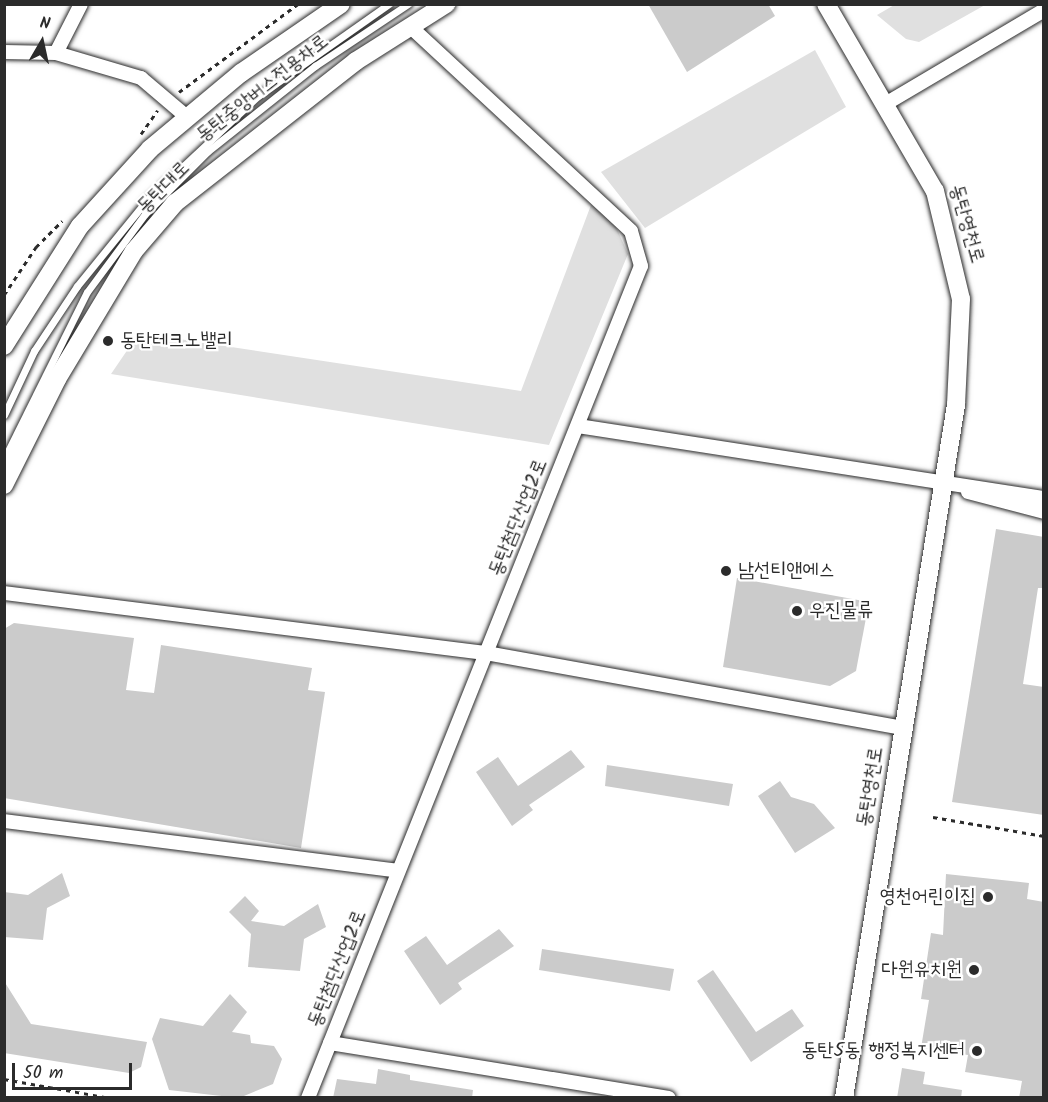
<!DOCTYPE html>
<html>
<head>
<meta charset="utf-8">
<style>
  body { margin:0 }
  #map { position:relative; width:1048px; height:1102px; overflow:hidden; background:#fff; font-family:Kalam,"Poor Story",sans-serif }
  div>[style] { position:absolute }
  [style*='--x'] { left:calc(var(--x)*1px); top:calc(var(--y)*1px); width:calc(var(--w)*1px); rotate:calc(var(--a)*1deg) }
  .green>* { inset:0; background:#e0e0e0 }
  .building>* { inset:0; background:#cbcbcb }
  .path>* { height:3px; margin-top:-1.5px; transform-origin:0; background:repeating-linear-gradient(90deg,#2b2b2b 0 4.5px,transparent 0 9px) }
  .roads { filter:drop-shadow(0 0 2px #2b2b2b) drop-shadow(0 0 2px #2b2b2b) }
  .lane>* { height:7px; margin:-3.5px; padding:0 3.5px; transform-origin:3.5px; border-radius:3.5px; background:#fff }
  .street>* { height:14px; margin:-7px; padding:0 7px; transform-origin:7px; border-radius:7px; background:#fff }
  .secondary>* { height:18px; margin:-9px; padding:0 9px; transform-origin:9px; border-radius:9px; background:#fff }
  .dots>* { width:16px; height:16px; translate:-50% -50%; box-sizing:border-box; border:3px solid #fff; border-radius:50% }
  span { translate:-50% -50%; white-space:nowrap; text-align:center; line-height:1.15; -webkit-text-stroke:4.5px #fff; paint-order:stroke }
  .street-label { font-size:20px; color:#2b2b2b }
  .poi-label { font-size:20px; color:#2b2b2b }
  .left { translate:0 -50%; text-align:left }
  .right { translate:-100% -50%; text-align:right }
  .frame { position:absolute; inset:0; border:6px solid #2b2b2b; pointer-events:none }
  .north { position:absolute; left:12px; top:12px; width:60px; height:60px; -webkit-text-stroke:4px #fff; paint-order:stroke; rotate:9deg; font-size:16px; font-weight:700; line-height:24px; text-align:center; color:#2b2b2b }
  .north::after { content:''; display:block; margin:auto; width:21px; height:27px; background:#2b2b2b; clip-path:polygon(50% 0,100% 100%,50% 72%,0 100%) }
  .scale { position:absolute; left:12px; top:1063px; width:120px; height:27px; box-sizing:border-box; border:3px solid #2b2b2b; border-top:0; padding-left:8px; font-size:18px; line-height:21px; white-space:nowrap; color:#2b2b2b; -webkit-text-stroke:4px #fff; paint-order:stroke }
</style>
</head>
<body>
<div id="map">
  <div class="green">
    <i style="clip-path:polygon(896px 4px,985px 4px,985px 5px,919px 42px,906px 39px,877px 15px)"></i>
    <i style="clip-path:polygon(815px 50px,846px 107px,645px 228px,601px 172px)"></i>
    <i style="clip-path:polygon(591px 205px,613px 220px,628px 254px,549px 445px,111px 374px,139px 333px,521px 391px)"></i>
  </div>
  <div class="building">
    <i style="clip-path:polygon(648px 4px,768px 4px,775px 16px,687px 72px)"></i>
    <i style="clip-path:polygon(996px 529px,1044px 537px,1044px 588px,1038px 588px,1023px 684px,1044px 687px,1044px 815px,952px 802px)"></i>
    <i style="clip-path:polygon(737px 578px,869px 602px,856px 671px,830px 686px,723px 667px)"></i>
    <i style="clip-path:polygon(14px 623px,134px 638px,126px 690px,154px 693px,161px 645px,312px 668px,308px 690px,325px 692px,301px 848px,4px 798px,4px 629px)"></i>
    <i style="clip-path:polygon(571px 750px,585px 767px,529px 805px,533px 810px,512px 826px,476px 772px,498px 757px,518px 786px)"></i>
    <i style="clip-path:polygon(607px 765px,733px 784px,729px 806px,605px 786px)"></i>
    <i style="clip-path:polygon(780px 781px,791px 797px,814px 804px,835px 828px,795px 853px,758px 796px)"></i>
    <i style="clip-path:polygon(62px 873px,70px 896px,47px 908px,43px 940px,4px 937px,4px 892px,28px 895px)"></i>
    <i style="clip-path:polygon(946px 874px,1029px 883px,1027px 899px,1044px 902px,1044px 1098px,1019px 1098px,1022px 1081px,965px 1072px,968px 1055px,921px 1048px,929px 1000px,921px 999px,931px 933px,943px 935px)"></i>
    <i style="clip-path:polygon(245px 896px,259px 911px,251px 921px,284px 926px,318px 904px,326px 927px,304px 939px,300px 971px,248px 967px,251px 934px,229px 912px)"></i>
    <i style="clip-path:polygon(499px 929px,514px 946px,458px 983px,462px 989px,440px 1005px,404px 951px,426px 936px,447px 965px)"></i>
    <i style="clip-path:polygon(542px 949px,674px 969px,670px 991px,539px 970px)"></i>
    <i style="clip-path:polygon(713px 970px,756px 1032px,792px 1009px,804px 1026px,751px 1062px,697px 981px)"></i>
    <i style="clip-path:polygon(4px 981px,31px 1024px,147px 1042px,141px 1067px,129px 1073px,4px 1053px)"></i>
    <i style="clip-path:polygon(230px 994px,247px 1012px,232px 1032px,250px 1035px,251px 1043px,274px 1046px,282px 1059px,273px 1084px,239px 1098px,169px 1090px,152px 1039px,160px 1018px,203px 1026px)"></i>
    <i style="clip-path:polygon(902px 1068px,925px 1072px,923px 1084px,962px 1090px,961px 1098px,897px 1098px)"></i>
    <i style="clip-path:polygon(378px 1069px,410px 1075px,410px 1080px,473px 1090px,472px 1098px,333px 1098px,337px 1079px,376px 1084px)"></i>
  </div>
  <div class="path">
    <i style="--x:179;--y:92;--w:148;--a:-36.5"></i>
    <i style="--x:141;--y:134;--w:29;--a:-55"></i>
    <i style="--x:4;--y:295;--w:58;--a:-56.3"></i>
    <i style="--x:36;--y:247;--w:37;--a:-45"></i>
    <i style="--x:933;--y:817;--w:113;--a:9.7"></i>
    <i style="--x:4;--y:1079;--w:109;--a:10.1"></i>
  </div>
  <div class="roads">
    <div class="lane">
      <i style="--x:4;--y:415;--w:71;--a:-64.9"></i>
      <i style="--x:34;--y:351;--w:78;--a:-56.5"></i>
      <i style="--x:77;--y:286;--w:109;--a:-50.9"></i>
      <i style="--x:146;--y:201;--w:154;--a:-43.2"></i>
      <i style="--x:258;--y:96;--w:160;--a:-35.1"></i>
      <i style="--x:4;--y:459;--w:186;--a:-63.6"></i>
      <i style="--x:87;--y:292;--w:97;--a:-53.4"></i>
      <i style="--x:145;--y:214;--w:89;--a:-45"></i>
      <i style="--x:208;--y:151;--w:137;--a:-38.5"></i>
      <i style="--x:315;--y:66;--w:112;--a:-33.7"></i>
    </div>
    <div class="street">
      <i style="--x:81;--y:4;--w:55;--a:117"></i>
      <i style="--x:56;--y:53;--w:89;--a:16.4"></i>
      <i style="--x:141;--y:78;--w:60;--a:40.3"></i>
      <i style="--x:4;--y:52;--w:52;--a:1.1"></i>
      <i style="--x:887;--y:103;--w:182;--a:-30.6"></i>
      <i style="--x:578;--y:426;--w:472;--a:8.8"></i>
      <i style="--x:968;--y:492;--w:79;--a:14.7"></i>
      <i style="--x:4;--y:593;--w:486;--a:7.1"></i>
      <i style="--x:486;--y:653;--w:425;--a:10.2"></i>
      <i style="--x:4;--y:821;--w:397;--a:7.2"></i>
      <i style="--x:330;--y:1043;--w:343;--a:9.2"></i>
      <i style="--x:308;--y:1098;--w:896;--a:-68.19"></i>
      <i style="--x:641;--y:266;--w:36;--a:-106"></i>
      <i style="--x:631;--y:231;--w:300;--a:-137.2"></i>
    </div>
    <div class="secondary">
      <i style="--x:826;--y:4;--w:216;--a:59.8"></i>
      <i style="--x:935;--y:191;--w:111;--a:76.5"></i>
      <i style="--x:961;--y:299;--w:106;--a:92.7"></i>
      <i style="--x:956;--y:405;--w:702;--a:99.18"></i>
      <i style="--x:4;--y:346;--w:142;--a:-57.7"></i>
      <i style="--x:80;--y:226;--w:104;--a:-47.7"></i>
      <i style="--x:150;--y:149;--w:119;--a:-39.9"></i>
      <i style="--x:241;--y:73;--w:121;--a:-34.6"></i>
      <i style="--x:4;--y:485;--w:119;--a:-63.4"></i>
      <i style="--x:57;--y:379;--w:149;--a:-59"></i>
      <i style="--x:134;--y:251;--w:63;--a:-49.5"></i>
      <i style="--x:175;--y:203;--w:230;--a:-38.1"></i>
      <i style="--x:356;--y:61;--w:107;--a:-32.3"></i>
    </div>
  </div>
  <div class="dots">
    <i style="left:108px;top:341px;background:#2b2b2b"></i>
    <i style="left:726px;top:571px;background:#2b2b2b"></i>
    <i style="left:797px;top:611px;background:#2b2b2b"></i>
    <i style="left:988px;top:897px;background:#2b2b2b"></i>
    <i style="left:974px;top:970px;background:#2b2b2b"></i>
    <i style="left:977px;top:1051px;background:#2b2b2b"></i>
  </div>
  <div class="street-label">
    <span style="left:263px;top:89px;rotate:-38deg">동탄중앙버스전용차로</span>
    <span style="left:164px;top:188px;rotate:-45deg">동탄대로</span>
    <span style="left:966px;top:224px;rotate:74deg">동탄영천로</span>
    <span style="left:519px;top:518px;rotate:-68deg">동탄첨단산업2로</span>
    <span style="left:871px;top:787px;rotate:-81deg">동탄영천로</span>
    <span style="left:338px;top:969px;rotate:-68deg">동탄첨단산업2로</span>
  </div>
  <div class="poi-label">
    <span class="left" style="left:120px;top:341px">동탄테크노밸리</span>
    <span class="left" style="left:738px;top:571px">남선티앤에스</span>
    <span class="left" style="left:809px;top:611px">우진물류</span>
    <span class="right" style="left:976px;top:897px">영천어린이집</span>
    <span class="right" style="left:962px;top:970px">다원유치원</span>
    <span class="right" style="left:965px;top:1051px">동탄5동 행정복지센터</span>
  </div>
  <div class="frame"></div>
  <div class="north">N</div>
  <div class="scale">50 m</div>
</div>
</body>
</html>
